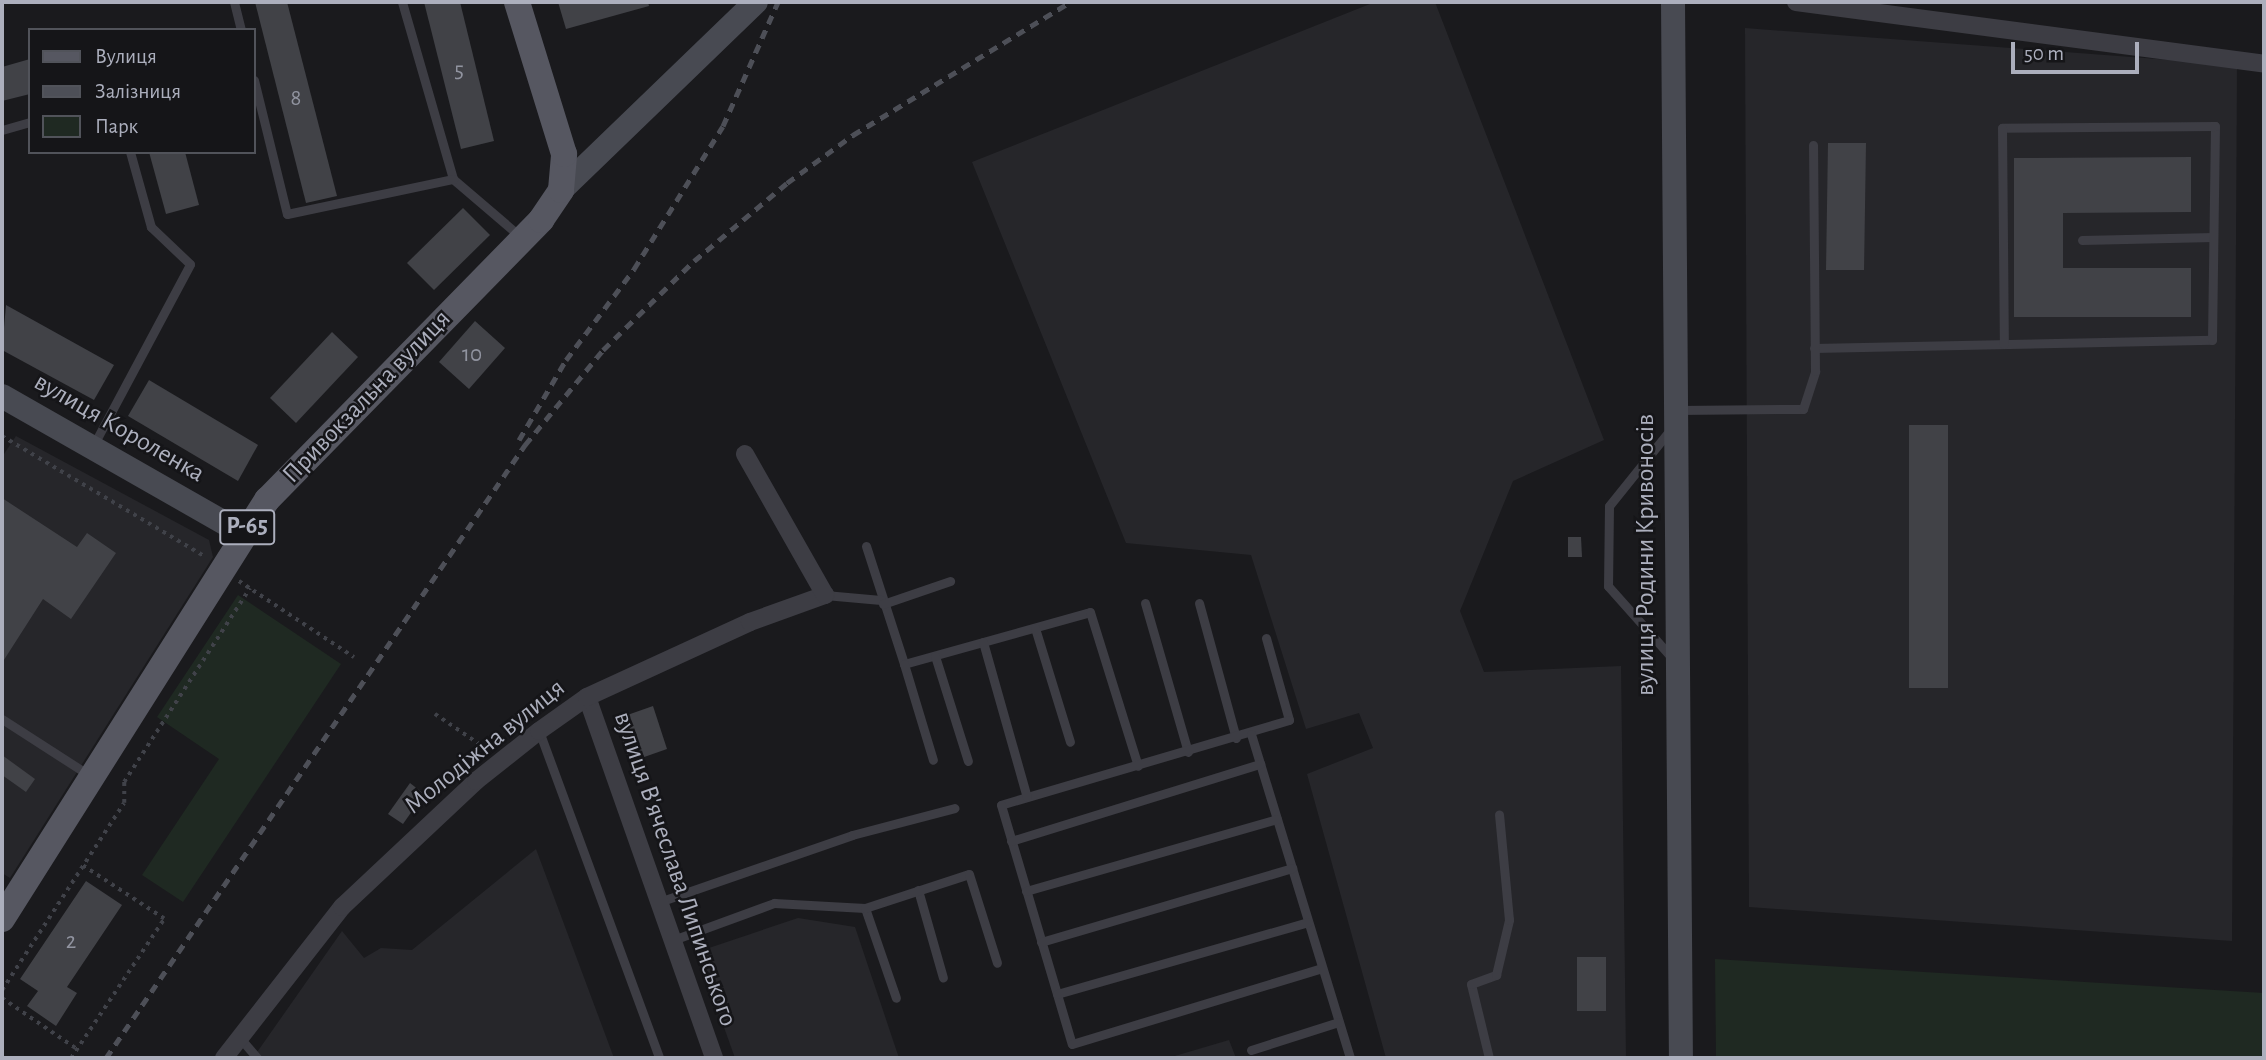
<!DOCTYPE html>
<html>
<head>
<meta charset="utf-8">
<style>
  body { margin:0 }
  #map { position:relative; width:2266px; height:1060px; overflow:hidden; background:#1a1a1d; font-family:"Alegreya Sans",sans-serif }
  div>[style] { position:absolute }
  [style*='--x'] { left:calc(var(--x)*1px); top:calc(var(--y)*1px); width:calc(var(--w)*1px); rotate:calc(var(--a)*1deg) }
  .built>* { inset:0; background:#26262a }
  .green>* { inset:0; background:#1f2922 }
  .building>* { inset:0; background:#414247 }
  .path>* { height:3.5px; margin-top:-1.75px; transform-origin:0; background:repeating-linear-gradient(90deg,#404249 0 3.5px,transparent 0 8.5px) }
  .lane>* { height:9px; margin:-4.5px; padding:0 4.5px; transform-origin:4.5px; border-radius:4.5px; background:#3d3d44 }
  .street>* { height:18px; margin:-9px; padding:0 9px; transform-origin:9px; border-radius:9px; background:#3d3d44 }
  .secondary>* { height:24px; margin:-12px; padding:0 12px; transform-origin:12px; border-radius:12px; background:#484a52 }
  .primary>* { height:26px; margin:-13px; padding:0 13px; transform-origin:13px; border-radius:13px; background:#565761 }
  .rail>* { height:5px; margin-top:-2.5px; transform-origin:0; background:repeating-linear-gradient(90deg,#4d4f57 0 9px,transparent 0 16px) }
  span { translate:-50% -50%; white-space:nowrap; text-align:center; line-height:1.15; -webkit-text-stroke:5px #151518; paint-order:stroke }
  .number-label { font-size:23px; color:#9194a0 }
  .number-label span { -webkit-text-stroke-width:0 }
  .shield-label span { padding:2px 5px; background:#151518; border:2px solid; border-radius:5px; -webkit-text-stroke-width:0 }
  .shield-label { font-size:24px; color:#acafbd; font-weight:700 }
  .street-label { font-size:26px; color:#acafbd }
  .frame { position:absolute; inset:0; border:4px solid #acafbd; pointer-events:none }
  .legend { position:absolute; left:28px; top:28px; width:228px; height:126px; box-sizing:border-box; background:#151518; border:2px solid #51535a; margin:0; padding:9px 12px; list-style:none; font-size:21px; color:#acafbd }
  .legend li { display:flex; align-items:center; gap:14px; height:35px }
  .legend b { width:35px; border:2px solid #51535a }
  .scale { position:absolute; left:2011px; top:42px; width:128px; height:32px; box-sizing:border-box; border:4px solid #acafbd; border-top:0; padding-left:9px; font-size:21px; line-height:24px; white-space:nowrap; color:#acafbd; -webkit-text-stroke:5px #151518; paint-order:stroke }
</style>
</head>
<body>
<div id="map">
  <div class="built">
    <i style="clip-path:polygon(1375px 2px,1435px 2px,1604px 440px,1513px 481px,1460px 611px,1484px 672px,1621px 666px,1626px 1058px,1386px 1058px,1307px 774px,1373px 748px,1359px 713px,1306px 729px,1251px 555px,1126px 543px,972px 162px)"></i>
    <i style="clip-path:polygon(1745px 28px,2237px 65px,2232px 941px,1749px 907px)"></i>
    <i style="clip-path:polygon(16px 436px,209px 540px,213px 557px,10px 878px,2px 873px,2px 457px)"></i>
    <i style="clip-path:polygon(536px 849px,614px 1058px,253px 1058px,342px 931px,364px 958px,381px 948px,412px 950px)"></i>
    <i style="clip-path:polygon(798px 918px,855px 927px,899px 1058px,735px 1058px,697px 952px)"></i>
    <i style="clip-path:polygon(1229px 1040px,1236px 1058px,1168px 1058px)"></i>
  </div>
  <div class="green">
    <i style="clip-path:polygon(238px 595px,341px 664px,183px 902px,142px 875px,219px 759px,157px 717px)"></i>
    <i style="clip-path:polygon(1715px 959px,2264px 993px,2264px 1058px,1716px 1058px)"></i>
  </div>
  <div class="building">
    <i style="clip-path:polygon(255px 2px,287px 2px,337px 196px,306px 203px)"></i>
    <i style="clip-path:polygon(424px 2px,460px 2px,494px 141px,461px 149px)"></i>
    <i style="clip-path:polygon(558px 2px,648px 2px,649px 6px,566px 29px)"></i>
    <i style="clip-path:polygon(30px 59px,30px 94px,2px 101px,2px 67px)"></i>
    <i style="clip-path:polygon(1828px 143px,1866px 143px,1864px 270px,1826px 270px)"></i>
    <i style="clip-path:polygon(149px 152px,185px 152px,199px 205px,166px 214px)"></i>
    <i style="clip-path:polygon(2191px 157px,2191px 212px,2063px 213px,2063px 268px,2191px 268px,2191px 317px,2014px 317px,2014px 158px)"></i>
    <i style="clip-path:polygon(463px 208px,490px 235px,434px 290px,407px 263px)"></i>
    <i style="clip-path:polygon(6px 305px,114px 365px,94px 400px,2px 350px)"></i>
    <i style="clip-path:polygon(475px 321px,505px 348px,469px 389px,439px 362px)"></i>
    <i style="clip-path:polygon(332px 332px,358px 357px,296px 423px,270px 398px)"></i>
    <i style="clip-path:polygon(149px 380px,258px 445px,238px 481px,128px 416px)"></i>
    <i style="clip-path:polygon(1909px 425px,1948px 425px,1948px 688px,1909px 688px)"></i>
    <i style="clip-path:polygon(2px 498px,77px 547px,87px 533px,116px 553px,71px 619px,43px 599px,2px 663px)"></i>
    <i style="clip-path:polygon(1568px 537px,1581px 537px,1582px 557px,1568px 557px)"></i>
    <i style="clip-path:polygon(653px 706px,667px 749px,630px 762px,616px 719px)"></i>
    <i style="clip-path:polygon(2px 755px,35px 779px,26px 792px,2px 775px)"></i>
    <i style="clip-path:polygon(410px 783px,424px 794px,403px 824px,388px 814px)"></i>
    <i style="clip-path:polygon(86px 881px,122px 905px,67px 987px,77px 993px,56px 1026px,27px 1006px,38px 991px,20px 979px)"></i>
    <i style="clip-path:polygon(1577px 957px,1606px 957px,1606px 1011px,1577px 1011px)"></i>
  </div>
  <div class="path">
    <i style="--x:2;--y:436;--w:237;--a:30.7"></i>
    <i style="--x:239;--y:581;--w:138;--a:33.5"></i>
    <i style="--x:435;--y:714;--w:64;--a:34.2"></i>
    <i style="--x:2;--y:990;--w:223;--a:-56.9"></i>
    <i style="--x:124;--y:803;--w:21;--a:-90"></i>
    <i style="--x:124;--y:782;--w:231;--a:-57"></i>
    <i style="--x:2;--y:998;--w:91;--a:34.2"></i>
    <i style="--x:71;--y:1058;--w:167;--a:-56.2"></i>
    <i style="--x:164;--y:919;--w:97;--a:-146.8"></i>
  </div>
  <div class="lane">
    <i style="--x:234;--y:2;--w:29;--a:76"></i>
    <i style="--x:402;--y:2;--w:184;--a:73.9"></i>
    <i style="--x:453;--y:179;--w:89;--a:40.5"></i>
    <i style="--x:254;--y:80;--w:138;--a:76.2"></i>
    <i style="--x:287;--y:214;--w:170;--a:-11.9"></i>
    <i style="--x:2;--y:130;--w:29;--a:-16"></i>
    <i style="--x:2082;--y:240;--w:131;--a:-1.3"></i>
    <i style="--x:1814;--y:348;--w:398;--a:-1.2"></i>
    <i style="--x:2212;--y:340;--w:214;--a:-89.2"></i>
    <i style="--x:2215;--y:126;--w:213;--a:179.5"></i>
    <i style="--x:2002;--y:128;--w:216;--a:89.5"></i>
    <i style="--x:1677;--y:410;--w:126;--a:-0.5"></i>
    <i style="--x:1803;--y:409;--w:40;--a:-72"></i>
    <i style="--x:1815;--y:371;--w:226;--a:-90.5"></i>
    <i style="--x:1670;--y:430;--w:97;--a:128.8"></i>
    <i style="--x:1609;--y:506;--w:80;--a:90.7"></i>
    <i style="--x:1608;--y:586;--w:99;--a:48.3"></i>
    <i style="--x:93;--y:446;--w:206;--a:-61.9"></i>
    <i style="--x:190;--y:264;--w:54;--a:-136.5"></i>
    <i style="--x:151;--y:227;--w:78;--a:-105.6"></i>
    <i style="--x:866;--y:546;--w:124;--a:72.1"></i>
    <i style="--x:904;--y:664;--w:193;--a:-15.6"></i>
    <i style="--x:1090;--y:612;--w:161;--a:72.7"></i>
    <i style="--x:825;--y:595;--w:56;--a:5.1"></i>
    <i style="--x:1145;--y:603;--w:155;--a:73.9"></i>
    <i style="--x:1199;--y:603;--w:140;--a:74.7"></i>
    <i style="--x:883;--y:604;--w:71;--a:-18.9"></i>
    <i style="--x:1035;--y:628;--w:119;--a:72.9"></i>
    <i style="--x:1266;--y:638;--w:85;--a:74.3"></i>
    <i style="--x:1289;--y:720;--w:300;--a:163.6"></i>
    <i style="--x:1001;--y:805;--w:249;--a:73.5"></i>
    <i style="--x:1072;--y:1044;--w:261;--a:-16.9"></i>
    <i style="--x:983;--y:642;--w:161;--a:74.2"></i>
    <i style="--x:935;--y:656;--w:110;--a:72.6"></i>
    <i style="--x:904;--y:664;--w:100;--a:73.2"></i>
    <i style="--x:2;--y:719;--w:103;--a:32.8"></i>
    <i style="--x:539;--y:731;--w:348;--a:69.8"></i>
    <i style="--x:1251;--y:734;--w:339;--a:73"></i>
    <i style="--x:1011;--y:841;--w:261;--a:-17.2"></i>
    <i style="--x:918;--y:890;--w:91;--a:74.1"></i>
    <i style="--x:1026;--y:891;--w:261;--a:-16"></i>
    <i style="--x:659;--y:902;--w:204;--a:-19.1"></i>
    <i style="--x:852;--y:835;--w:106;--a:-14.7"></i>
    <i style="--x:865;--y:908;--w:95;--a:71"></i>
    <i style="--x:673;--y:940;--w:108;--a:-20.1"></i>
    <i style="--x:774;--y:903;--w:91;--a:3.1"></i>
    <i style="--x:865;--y:908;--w:109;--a:-18.1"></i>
    <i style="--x:969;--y:874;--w:93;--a:72.5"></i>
    <i style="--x:1041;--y:942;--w:262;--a:-16.4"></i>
    <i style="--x:1057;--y:994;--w:261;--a:-16"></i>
    <i style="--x:239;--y:1037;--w:28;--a:49"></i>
    <i style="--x:1251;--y:1050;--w:92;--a:-17.7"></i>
    <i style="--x:1489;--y:1058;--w:76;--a:-103.7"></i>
    <i style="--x:1471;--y:984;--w:27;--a:-20"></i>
    <i style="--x:1496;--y:975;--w:57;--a:-76.7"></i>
    <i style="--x:1509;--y:920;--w:106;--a:-95.4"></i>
  </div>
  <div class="street">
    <i style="--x:1796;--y:2;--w:472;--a:7.5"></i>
    <i style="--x:587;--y:697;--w:383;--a:70.6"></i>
    <i style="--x:224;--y:1058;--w:192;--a:-52"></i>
    <i style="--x:342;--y:907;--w:184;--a:-43.2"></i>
    <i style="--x:476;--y:781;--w:80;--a:-38.4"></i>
    <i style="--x:539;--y:731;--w:59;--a:-35.3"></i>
    <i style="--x:587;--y:697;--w:179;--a:-24.7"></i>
    <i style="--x:750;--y:622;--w:80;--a:-19.8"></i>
    <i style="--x:825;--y:595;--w:162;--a:-119.6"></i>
  </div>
  <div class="secondary">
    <i style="--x:1673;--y:2;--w:1056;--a:89.57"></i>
    <i style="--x:561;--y:190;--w:271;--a:-44"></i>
    <i style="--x:2;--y:396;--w:276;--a:29.7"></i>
  </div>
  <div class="primary">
    <i style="--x:2;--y:919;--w:496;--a:-57.7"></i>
    <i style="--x:267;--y:500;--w:392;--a:-45.6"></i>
    <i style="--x:541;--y:220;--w:36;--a:-56"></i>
    <i style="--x:561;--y:190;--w:36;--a:-85"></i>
    <i style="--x:564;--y:154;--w:159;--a:-107.2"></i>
  </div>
  <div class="rail">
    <i style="--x:519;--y:440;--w:93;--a:-59.6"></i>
    <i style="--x:566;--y:360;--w:114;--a:-53.2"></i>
    <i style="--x:634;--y:269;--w:168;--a:-58.1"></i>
    <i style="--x:723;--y:126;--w:136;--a:-66.1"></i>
    <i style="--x:106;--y:1058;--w:743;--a:-55.65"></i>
    <i style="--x:525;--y:445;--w:123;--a:-50.6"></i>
    <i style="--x:603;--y:350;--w:127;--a:-44.4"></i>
    <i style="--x:694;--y:261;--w:121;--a:-40"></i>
    <i style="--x:787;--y:183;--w:82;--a:-36"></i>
    <i style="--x:853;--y:135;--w:255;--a:-31.5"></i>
  </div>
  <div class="number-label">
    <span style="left:459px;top:71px">5</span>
    <span style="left:296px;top:99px">8</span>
    <span style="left:472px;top:355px">10</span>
    <span style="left:71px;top:942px">2</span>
  </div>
  <div class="shield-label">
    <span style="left:247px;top:527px">Р-65</span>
  </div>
  <div class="street-label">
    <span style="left:367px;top:397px;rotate:-46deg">Привокзальна вулиця</span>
    <span style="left:119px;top:428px;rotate:30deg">вулиця Короленка</span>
    <span style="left:1646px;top:555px;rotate:-90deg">вулиця Родини Кривоносів</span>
    <span style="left:485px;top:747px;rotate:-39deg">Молодіжна вулиця</span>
    <span style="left:675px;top:869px;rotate:71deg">вулиця В'ячеслава Липинського</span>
  </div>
  <div class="frame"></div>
  <ul class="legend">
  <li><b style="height:9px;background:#565761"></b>Вулиця</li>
  <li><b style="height:9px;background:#4d4f57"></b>Залізниця</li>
  <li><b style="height:19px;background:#1f2922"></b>Парк</li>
  </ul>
  <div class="scale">50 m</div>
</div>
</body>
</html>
